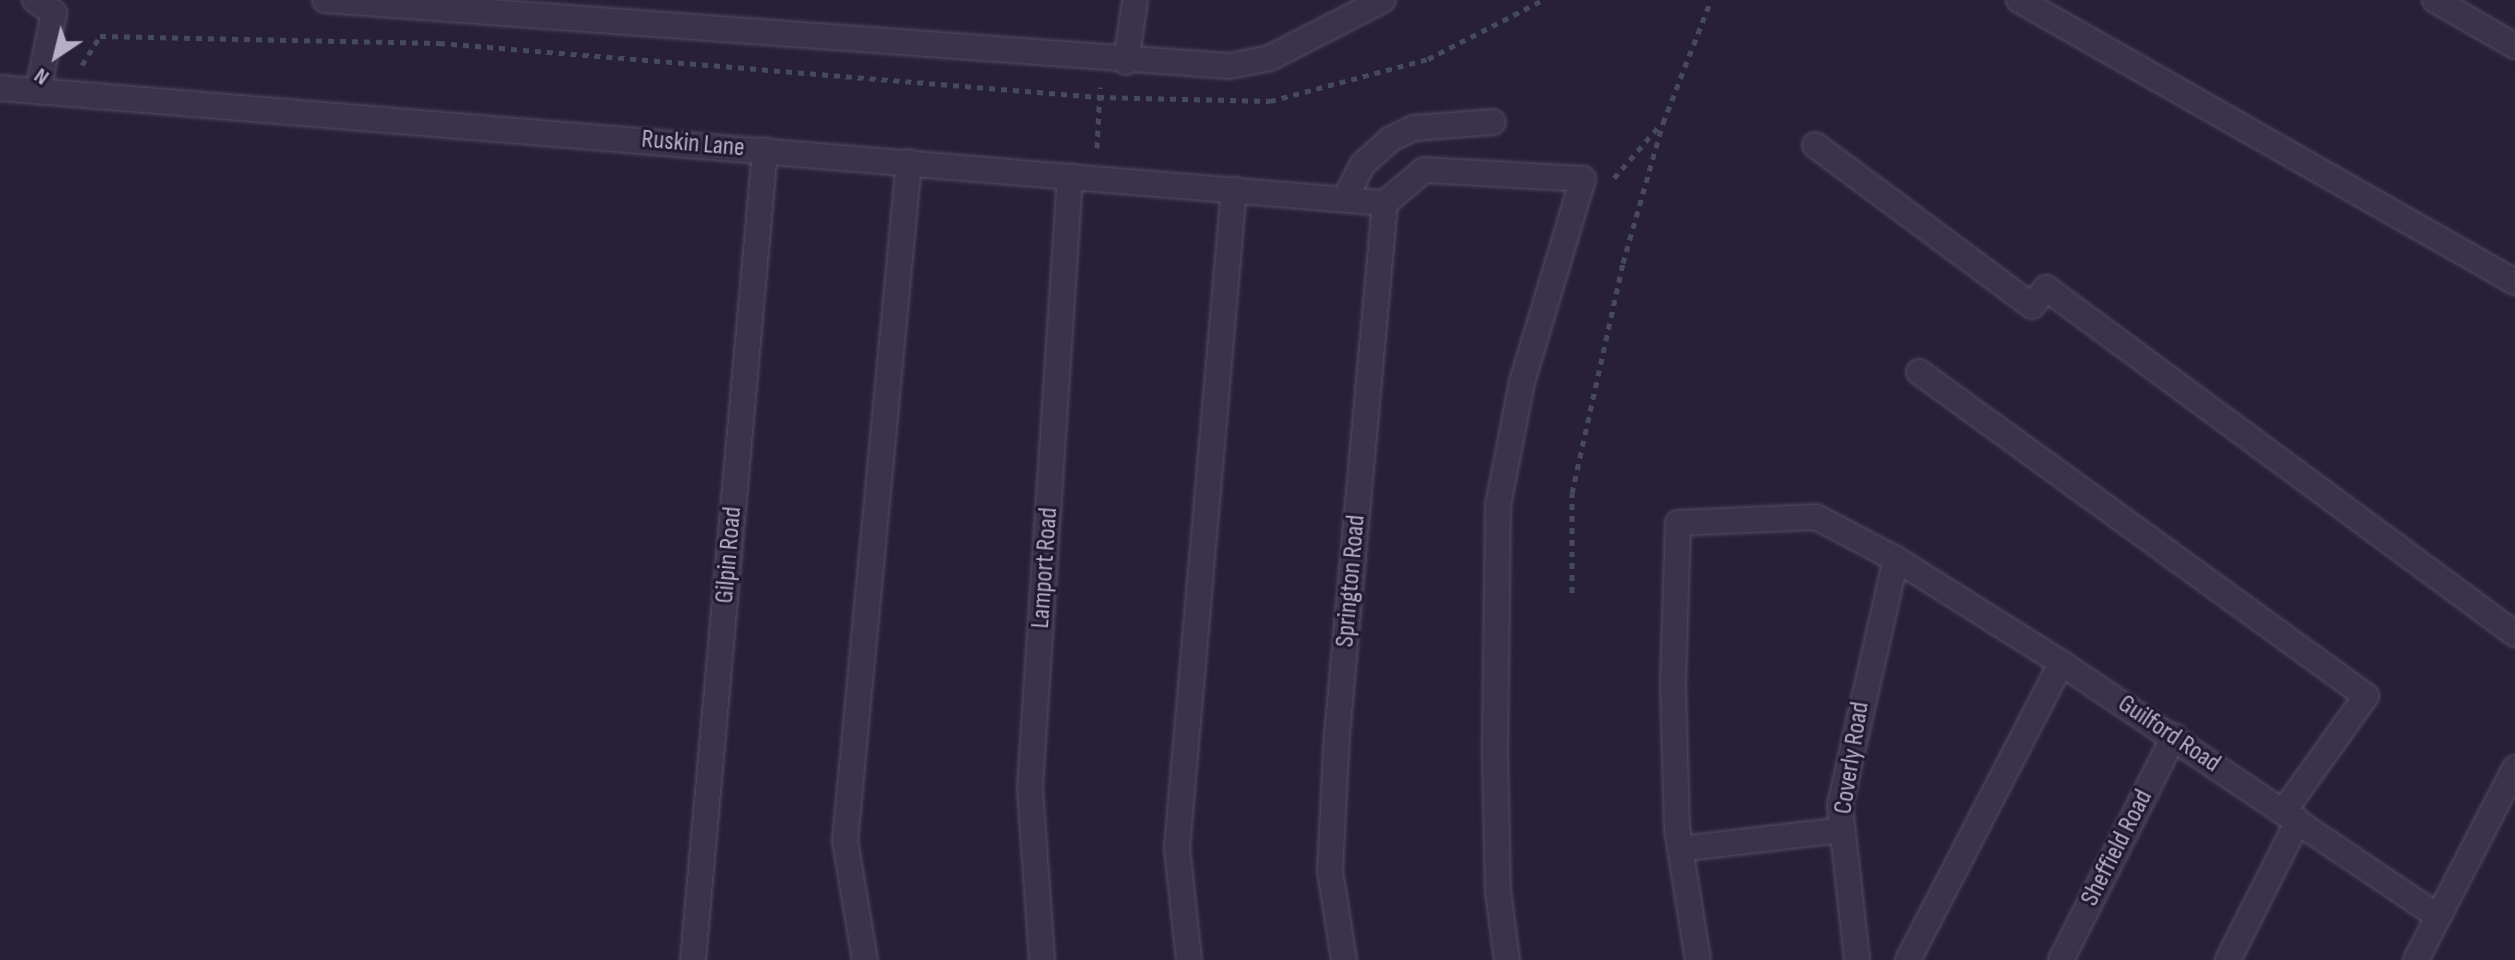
<!DOCTYPE html>
<html>
<head>
<meta charset="utf-8">
<style>
  body { margin:0 }
  #map { position:relative; width:2515px; height:960px; overflow:hidden; background:#281f3b; font-family:"Sofia Sans Condensed",sans-serif }
  div>[style] { position:absolute }
  [style*='--x'] { left:calc(var(--x)*1px); top:calc(var(--y)*1px); width:calc(var(--w)*1px); rotate:calc(var(--a)*1deg) }
  .path>* { height:5px; margin-top:-2.5px; transform-origin:0; background:repeating-linear-gradient(90deg,#464a60 0 6px,transparent 0 12px) }
  .roads { filter:drop-shadow(0 0 2px #544b63) drop-shadow(0 0 2px #544b63) }
  .minor>* { height:24px; margin:-12px; padding:0 12px; transform-origin:12px; border-radius:12px; background:#3b334c }
  span { translate:-50% -50%; white-space:nowrap; text-align:center; line-height:1.15; -webkit-text-stroke:6px #211930; paint-order:stroke }
  .street-label { font-size:26px; color:#b7aec8 }
  .north { position:absolute; left:16px; top:16px; width:80px; height:80px; -webkit-text-stroke:6px #211930; paint-order:stroke; rotate:215deg; font-size:22px; font-weight:700; line-height:32px; text-align:center; color:#b7aec8 }
  .north::after { content:''; display:block; margin:auto; width:28px; height:36px; background:#b7aec8; clip-path:polygon(50% 0,100% 100%,50% 72%,0 100%) }
</style>
</head>
<body>
<div id="map">
  <div class="path">
    <i style="--x:82;--y:65;--w:34;--a:-58"></i>
    <i style="--x:100;--y:36;--w:339;--a:1.2"></i>
    <i style="--x:439;--y:43;--w:661;--a:4.68"></i>
    <i style="--x:1098;--y:97;--w:172;--a:1.3"></i>
    <i style="--x:1270;--y:101;--w:163;--a:-14.9"></i>
    <i style="--x:1428;--y:59;--w:129;--a:-27.2"></i>
    <i style="--x:1097;--y:148;--w:61;--a:-87.2"></i>
    <i style="--x:1614;--y:178;--w:70;--a:-49"></i>
    <i style="--x:1572;--y:593;--w:100;--a:-90"></i>
    <i style="--x:1572;--y:493;--w:236;--a:-77.5"></i>
    <i style="--x:1623;--y:263;--w:146;--a:-74.1"></i>
    <i style="--x:1663;--y:123;--w:132;--a:-68.7"></i>
  </div>
  <div class="roads">
    <div class="minor">
      <i style="--x:35;--y:0;--w:23;--a:34"></i>
      <i style="--x:54;--y:13;--w:80;--a:101.6"></i>
      <i style="--x:325;--y:0;--w:906;--a:4.18"></i>
      <i style="--x:1229;--y:66;--w:42;--a:-11"></i>
      <i style="--x:1270;--y:58;--w:127;--a:-27.2"></i>
      <i style="--x:2019;--y:0;--w:571;--a:29.62"></i>
      <i style="--x:2435;--y:0;--w:92;--a:29.9"></i>
      <i style="--x:1126;--y:62;--w:63;--a:-81.7"></i>
      <i style="--x:0;--y:88;--w:1390;--a:4.75"></i>
      <i style="--x:1815;--y:145;--w:270;--a:36.6"></i>
      <i style="--x:2032;--y:306;--w:23;--a:-52"></i>
      <i style="--x:2046;--y:288;--w:583;--a:36.42"></i>
      <i style="--x:1345;--y:199;--w:38;--a:-63"></i>
      <i style="--x:1362;--y:165;--w:39;--a:-42"></i>
      <i style="--x:1391;--y:139;--w:25;--a:-26"></i>
      <i style="--x:1414;--y:128;--w:79;--a:-4.3"></i>
      <i style="--x:1385;--y:203;--w:51;--a:-40.2"></i>
      <i style="--x:1424;--y:170;--w:159;--a:3.2"></i>
      <i style="--x:1583;--y:179;--w:212;--a:106.7"></i>
      <i style="--x:1522;--y:382;--w:125;--a:101"></i>
      <i style="--x:1498;--y:505;--w:247;--a:90.7"></i>
      <i style="--x:1495;--y:752;--w:139;--a:88.8"></i>
      <i style="--x:1498;--y:891;--w:70;--a:82.6"></i>
      <i style="--x:1919;--y:372;--w:552;--a:35.94"></i>
      <i style="--x:2366;--y:696;--w:141;--a:125.5"></i>
      <i style="--x:1680;--y:849;--w:163;--a:-6.7"></i>
      <i style="--x:693;--y:960;--w:813;--a:-84.92"></i>
      <i style="--x:865;--y:960;--w:121;--a:-99.5"></i>
      <i style="--x:845;--y:841;--w:682;--a:-84.62"></i>
      <i style="--x:1042;--y:960;--w:173;--a:-94"></i>
      <i style="--x:1030;--y:787;--w:612;--a:-86.25"></i>
      <i style="--x:1189;--y:960;--w:113;--a:-96.1"></i>
      <i style="--x:1177;--y:848;--w:661;--a:-85.06"></i>
      <i style="--x:1344;--y:960;--w:90;--a:-98.9"></i>
      <i style="--x:1330;--y:871;--w:136;--a:-87.1"></i>
      <i style="--x:1337;--y:735;--w:534;--a:-84.84"></i>
      <i style="--x:1698;--y:960;--w:133;--a:-99.1"></i>
      <i style="--x:1677;--y:829;--w:147;--a:-91.6"></i>
      <i style="--x:1673;--y:682;--w:159;--a:-88.2"></i>
      <i style="--x:1678;--y:523;--w:138;--a:-2.5"></i>
      <i style="--x:1816;--y:517;--w:90;--a:27.7"></i>
      <i style="--x:1896;--y:559;--w:195;--a:32.2"></i>
      <i style="--x:2061;--y:663;--w:453;--a:33.9"></i>
      <i style="--x:1857;--y:960;--w:156;--a:-96.3"></i>
      <i style="--x:1840;--y:805;--w:252;--a:-77.2"></i>
      <i style="--x:1908;--y:960;--w:334;--a:-62.7"></i>
      <i style="--x:2061;--y:960;--w:251;--a:-63.2"></i>
      <i style="--x:2228;--y:960;--w:156;--a:-63.3"></i>
      <i style="--x:2416;--y:960;--w:216;--a:-62.7"></i>
    </div>
  </div>
  <div class="street-label">
    <span style="left:693px;top:144px;rotate:5deg">Ruskin Lane</span>
    <span style="left:729px;top:555px;rotate:-85deg">Gilpin Road</span>
    <span style="left:1045px;top:568px;rotate:-86deg">Lamport Road</span>
    <span style="left:1351px;top:581px;rotate:-85deg">Springton Road</span>
    <span style="left:2169px;top:734px;rotate:34deg">Guilford Road</span>
    <span style="left:1852px;top:758px;rotate:-81deg">Coverly Road</span>
    <span style="left:2117px;top:848px;rotate:-63deg">Sheffield Road</span>
  </div>
  <div class="north">N</div>
</div>
</body>
</html>
